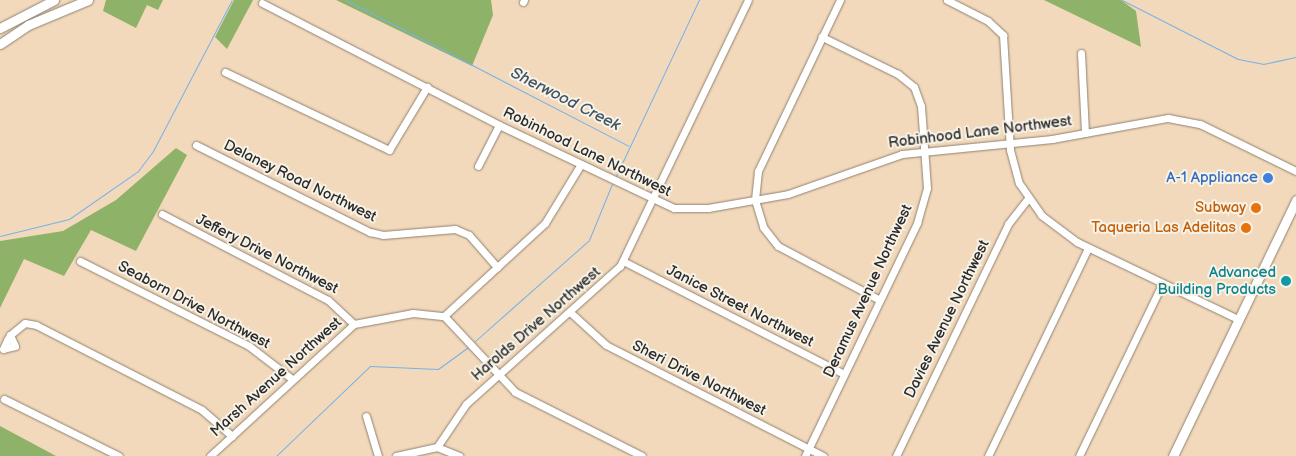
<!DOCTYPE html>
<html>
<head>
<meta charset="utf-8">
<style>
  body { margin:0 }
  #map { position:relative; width:1296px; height:456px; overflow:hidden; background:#f3d9bb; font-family:"Balsamiq Sans",sans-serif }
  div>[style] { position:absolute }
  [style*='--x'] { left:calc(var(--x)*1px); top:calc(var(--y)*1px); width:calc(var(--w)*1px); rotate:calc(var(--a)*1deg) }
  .forest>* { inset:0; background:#8eb267 }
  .stream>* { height:1px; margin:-0.5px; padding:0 0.5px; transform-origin:0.5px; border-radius:0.5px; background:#76b2e8 }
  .roads { filter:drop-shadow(0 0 1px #8f8273) drop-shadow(0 0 1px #8f8273) }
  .minor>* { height:7px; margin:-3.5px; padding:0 3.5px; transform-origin:3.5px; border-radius:3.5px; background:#fff }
  .major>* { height:9px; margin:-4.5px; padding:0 4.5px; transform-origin:4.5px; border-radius:4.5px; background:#fff }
  .dots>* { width:14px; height:14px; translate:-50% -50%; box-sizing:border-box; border:2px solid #f7f3e8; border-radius:50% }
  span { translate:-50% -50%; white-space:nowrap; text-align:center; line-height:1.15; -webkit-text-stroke:4px #f7f3e8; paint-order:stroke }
  .street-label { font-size:15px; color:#2b2b2b }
  .shop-label { font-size:15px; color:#366cbe }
  .right { translate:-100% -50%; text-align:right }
  .food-label { font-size:15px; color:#c56008 }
  .culture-label { font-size:15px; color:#0d838f }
  .water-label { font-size:16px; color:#425464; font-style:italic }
</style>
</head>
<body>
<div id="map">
  <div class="forest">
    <i style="clip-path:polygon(106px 0,163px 0,158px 10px,147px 5px,136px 28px,103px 11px)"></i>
    <i style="clip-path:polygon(234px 0,253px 0,227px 49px,215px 37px)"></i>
    <i style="clip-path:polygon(336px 0,491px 0,493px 15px,472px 66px)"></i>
    <i style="clip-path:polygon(1044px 0,1121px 0,1136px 11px,1141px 47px)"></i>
    <i style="clip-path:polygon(176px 148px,187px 155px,136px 251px,91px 230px,64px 276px,24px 259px,0 308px,0 241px,63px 231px,116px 200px)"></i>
    <i style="clip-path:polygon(0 426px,56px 456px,0 456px)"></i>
  </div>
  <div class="stream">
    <i style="--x:346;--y:0;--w:318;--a:27.3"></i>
    <i style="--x:1122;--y:0;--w:130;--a:27"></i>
    <i style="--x:1238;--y:59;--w:25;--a:11"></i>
    <i style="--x:1263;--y:64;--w:34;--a:-12"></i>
    <i style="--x:616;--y:176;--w:195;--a:-64.8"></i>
    <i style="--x:0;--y:236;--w:71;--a:-13.8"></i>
    <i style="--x:69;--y:219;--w:84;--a:-34.8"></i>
    <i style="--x:138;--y:171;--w:25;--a:-53"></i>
    <i style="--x:153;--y:151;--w:170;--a:-62.4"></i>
    <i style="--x:475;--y:341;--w:152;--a:-41.5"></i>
    <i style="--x:589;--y:240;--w:61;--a:-67.7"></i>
    <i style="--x:276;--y:456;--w:130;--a:-43.8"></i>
    <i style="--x:370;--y:366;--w:68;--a:2.5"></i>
    <i style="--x:438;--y:369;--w:37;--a:-36"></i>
  </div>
  <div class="roads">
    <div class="minor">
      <i style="--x:840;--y:0;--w:190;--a:115.6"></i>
      <i style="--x:758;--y:171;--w:29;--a:96"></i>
      <i style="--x:755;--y:200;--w:28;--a:73"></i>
      <i style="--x:763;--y:227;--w:24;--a:52"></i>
      <i style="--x:778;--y:246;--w:115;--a:27.9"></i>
      <i style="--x:947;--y:0;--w:46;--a:27.1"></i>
      <i style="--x:988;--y:21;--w:21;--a:43"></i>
      <i style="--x:1003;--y:35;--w:115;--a:86.5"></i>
      <i style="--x:1010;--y:150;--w:34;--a:75"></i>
      <i style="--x:1019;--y:183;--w:39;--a:55"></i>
      <i style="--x:1041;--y:215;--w:45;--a:36.9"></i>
      <i style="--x:1077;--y:242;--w:178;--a:25.6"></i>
      <i style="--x:523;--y:2;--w:2;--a:-63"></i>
      <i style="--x:262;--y:3;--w:267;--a:27.2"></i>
      <i style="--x:499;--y:125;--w:194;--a:25.4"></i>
      <i style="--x:674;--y:208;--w:34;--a:0"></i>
      <i style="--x:708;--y:208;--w:81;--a:-9.9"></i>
      <i style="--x:788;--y:194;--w:121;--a:-19.3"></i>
      <i style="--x:902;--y:154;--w:151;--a:-5.7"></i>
      <i style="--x:1052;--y:139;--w:118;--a:-10.3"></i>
      <i style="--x:1168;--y:118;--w:33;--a:11"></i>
      <i style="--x:1200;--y:124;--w:107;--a:26.1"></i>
      <i style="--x:1081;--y:53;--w:80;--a:87.1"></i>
      <i style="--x:225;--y:72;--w:182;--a:25.4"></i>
      <i style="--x:389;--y:150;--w:74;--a:-58.9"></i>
      <i style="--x:196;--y:145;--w:195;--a:26.6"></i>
      <i style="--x:370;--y:232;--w:13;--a:13"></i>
      <i style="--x:383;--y:235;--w:72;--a:-4.8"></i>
      <i style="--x:455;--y:229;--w:15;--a:23"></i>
      <i style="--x:469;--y:235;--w:43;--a:48.8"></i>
      <i style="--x:478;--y:166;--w:46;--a:-62.9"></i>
      <i style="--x:162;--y:214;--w:187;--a:27.4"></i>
      <i style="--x:328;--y:300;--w:35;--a:43"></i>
      <i style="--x:80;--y:261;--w:189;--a:26.7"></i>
      <i style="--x:249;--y:346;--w:54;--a:37.5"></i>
      <i style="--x:623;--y:261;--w:248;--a:27.1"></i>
      <i style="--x:571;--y:313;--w:47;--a:42.4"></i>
      <i style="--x:606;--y:345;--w:244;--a:27.1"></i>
      <i style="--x:444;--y:316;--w:137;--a:-42.6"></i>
      <i style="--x:545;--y:223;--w:69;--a:-58.6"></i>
      <i style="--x:10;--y:335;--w:19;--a:-39"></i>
      <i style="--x:25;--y:323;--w:11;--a:10"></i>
      <i style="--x:36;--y:325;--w:186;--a:27.1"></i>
      <i style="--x:202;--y:410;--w:40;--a:41"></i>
      <i style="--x:10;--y:335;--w:12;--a:66"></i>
      <i style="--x:15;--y:346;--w:12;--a:166"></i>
      <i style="--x:3;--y:349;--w:10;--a:-66"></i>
      <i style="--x:7;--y:340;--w:6;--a:-59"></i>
      <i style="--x:4;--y:399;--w:128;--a:26.4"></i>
      <i style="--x:366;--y:416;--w:42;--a:73.3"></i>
      <i style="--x:437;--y:447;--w:52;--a:-56"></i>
      <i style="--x:466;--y:404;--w:207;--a:-41.9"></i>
      <i style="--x:620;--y:266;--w:295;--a:-64.3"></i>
      <i style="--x:210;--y:456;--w:195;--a:-42.5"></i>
      <i style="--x:354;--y:324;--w:60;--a:-10.6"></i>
      <i style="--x:413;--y:313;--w:31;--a:6"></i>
      <i style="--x:444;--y:316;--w:104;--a:46.9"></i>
      <i style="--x:515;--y:392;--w:142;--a:26.7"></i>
      <i style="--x:396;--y:456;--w:42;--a:-12.4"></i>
      <i style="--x:437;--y:447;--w:24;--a:22"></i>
      <i style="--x:805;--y:456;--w:259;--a:-64.3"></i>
      <i style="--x:917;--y:223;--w:36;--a:-74"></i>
      <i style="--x:927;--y:188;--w:82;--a:-94.2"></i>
      <i style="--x:921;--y:106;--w:20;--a:-110"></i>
      <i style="--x:914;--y:87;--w:21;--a:-141"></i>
      <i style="--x:898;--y:74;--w:85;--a:-154"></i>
      <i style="--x:896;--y:456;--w:258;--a:-64.2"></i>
      <i style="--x:1008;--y:224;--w:33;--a:-52"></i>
      <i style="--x:988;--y:456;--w:231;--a:-64.3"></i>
      <i style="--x:1079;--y:456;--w:191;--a:-64.2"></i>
    </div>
    <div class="major">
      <i style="--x:0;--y:28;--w:61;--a:-27.4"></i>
      <i style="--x:0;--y:44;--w:34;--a:-34"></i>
      <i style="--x:28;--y:25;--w:65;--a:-22.6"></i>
      <i style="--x:1173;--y:456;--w:284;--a:-64.3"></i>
    </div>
  </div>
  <div class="dots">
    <i style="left:1268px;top:178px;background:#3f7fe0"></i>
    <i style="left:1256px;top:208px;background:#e8710a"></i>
    <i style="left:1246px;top:228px;background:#e8710a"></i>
    <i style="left:1286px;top:281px;background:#0f9aa8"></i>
  </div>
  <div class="street-label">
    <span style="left:980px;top:132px;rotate:-7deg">Robinhood Lane Northwest</span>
    <span style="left:587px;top:152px;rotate:26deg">Robinhood Lane Northwest</span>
    <span style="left:300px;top:181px;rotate:26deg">Delaney Road Northwest</span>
    <span style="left:267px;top:254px;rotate:27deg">Jeffery Drive Northwest</span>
    <span style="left:868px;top:291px;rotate:-65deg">Deramus Avenue Northwest</span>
    <span style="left:194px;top:305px;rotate:28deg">Seaborn Drive Northwest</span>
    <span style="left:740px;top:306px;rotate:27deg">Janice Street Northwest</span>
    <span style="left:947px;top:319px;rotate:-64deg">Davies Avenue Northwest</span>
    <span style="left:536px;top:324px;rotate:-41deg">Harolds Drive Northwest</span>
    <span style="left:276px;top:377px;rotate:-42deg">Marsh Avenue Northwest</span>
    <span style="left:699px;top:378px;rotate:27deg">Sheri Drive Northwest</span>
  </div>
  <div class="shop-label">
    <span class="right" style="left:1258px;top:178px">A-1 Appliance</span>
  </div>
  <div class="food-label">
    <span class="right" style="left:1246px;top:208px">Subway</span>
    <span class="right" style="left:1236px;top:228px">Taqueria Las Adelitas</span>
  </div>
  <div class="culture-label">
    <span class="right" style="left:1276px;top:281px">Advanced<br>Building Products</span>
  </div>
  <div class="water-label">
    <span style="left:565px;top:100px;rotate:27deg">Sherwood Creek</span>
  </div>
</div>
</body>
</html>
